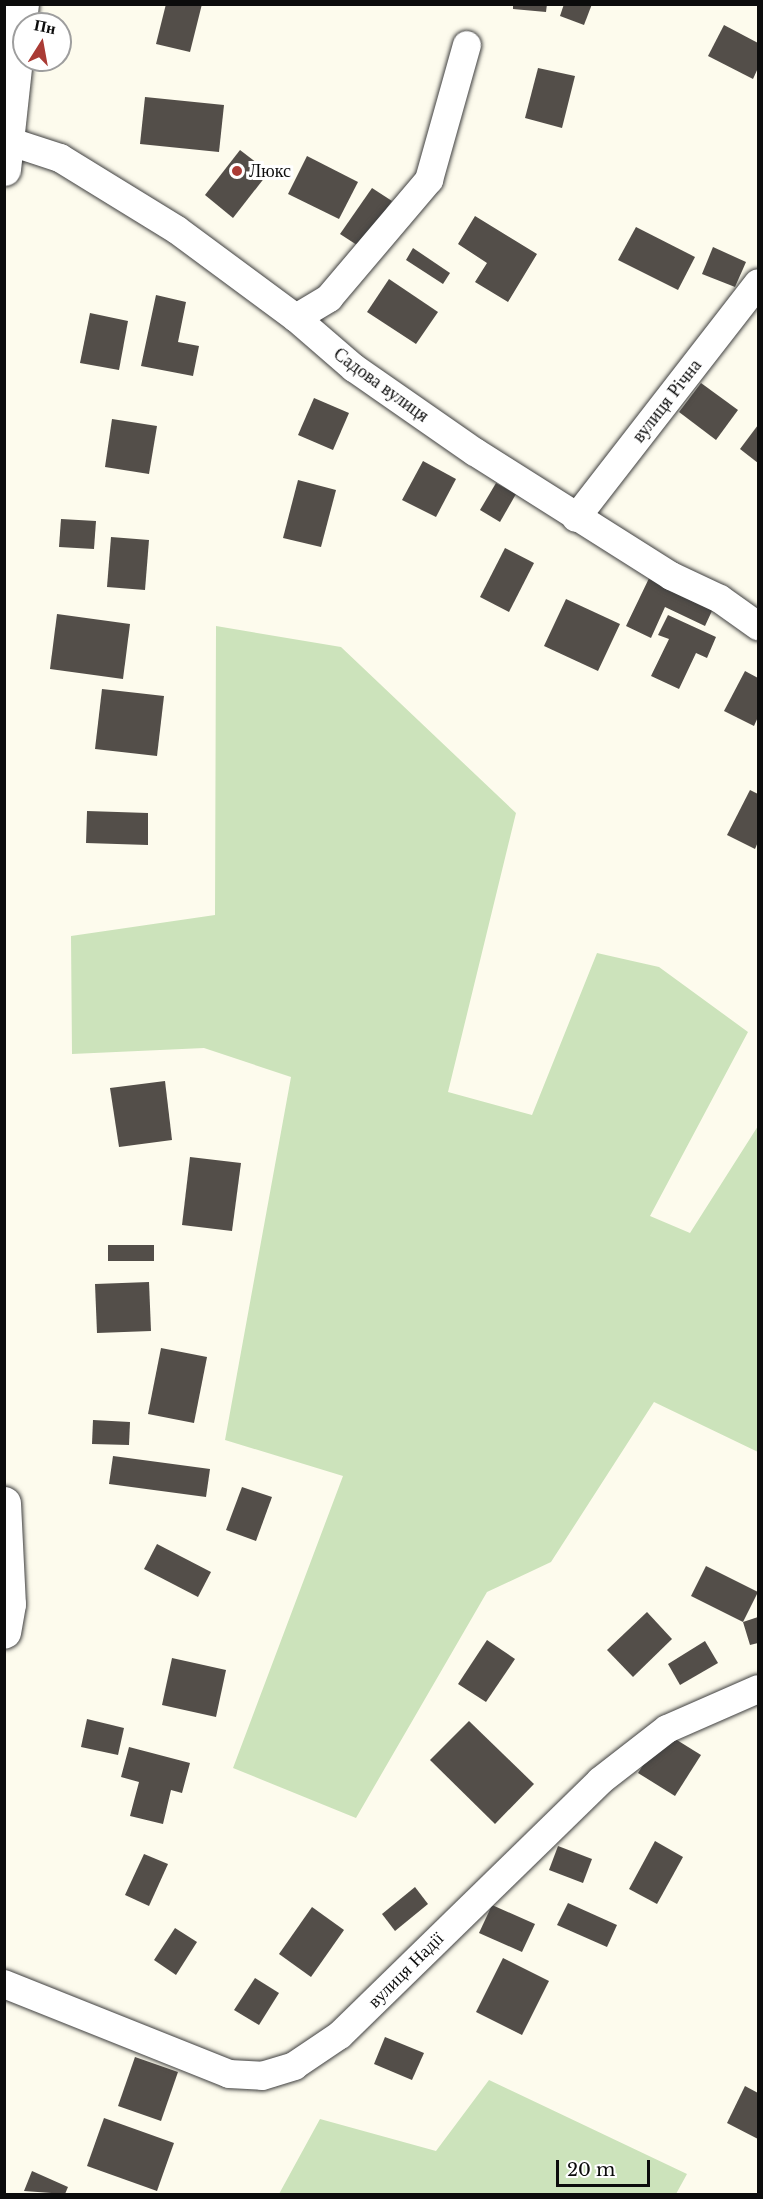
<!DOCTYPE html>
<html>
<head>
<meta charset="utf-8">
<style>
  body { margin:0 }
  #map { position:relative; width:763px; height:2199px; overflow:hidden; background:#fdfbed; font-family:"Libre Baskerville",serif }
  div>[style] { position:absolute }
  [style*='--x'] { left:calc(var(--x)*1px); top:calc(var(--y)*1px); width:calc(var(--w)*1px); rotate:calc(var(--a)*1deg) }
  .green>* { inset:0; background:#cce3bb }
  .building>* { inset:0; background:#534e49 }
  .roads { filter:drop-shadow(0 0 2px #3f3f3f) drop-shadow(0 0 2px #3f3f3f) }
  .minor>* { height:28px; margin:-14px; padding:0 14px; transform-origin:14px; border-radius:14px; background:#fff }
  .tertiary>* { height:33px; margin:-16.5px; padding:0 16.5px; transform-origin:16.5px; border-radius:16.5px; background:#fff }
  .dots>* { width:16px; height:16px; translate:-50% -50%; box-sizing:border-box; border:3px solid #fff; border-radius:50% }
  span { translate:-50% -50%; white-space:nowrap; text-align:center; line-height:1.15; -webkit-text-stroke:6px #fff; paint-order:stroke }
  .poi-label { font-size:18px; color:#0c0c0c }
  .left { translate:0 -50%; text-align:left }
  .street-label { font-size:18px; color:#0c0c0c }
  .frame { position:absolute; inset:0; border:6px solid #0c0c0c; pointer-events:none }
  .north { position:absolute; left:12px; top:12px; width:60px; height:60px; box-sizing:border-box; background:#fff; border:2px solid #9e9e9e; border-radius:50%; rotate:11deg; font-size:16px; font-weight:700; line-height:24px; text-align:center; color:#0c0c0c }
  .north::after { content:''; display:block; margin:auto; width:21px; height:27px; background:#aa3b35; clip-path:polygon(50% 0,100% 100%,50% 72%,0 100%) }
  .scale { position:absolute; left:556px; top:2160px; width:94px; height:27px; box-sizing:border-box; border:3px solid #0c0c0c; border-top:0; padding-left:8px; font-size:18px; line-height:21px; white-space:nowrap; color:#0c0c0c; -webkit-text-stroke:4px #fff; paint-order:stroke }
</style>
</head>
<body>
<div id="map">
  <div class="green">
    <i style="clip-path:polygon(216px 626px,341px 647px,516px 813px,448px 1092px,532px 1115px,597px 953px,659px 967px,748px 1032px,650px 1216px,690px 1233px,758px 1126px,758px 1452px,654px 1402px,551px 1562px,487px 1592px,356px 1818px,233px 1768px,343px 1476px,225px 1440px,291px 1077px,204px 1048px,72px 1054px,71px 936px,215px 915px)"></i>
    <i style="clip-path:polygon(489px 2080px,687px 2174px,676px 2194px,279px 2194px,320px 2119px,436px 2151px)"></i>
  </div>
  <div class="building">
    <i style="clip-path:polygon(166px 4px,202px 4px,190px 52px,156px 44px)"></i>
    <i style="clip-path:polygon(513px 4px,547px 4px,546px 12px,513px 9px)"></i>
    <i style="clip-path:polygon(564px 4px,592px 4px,584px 25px,560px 16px)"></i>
    <i style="clip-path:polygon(724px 25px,758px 43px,758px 68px,753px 79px,708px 56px)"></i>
    <i style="clip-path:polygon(538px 68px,575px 76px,562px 128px,525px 118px)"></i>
    <i style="clip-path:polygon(145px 97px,224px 105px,219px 152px,140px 144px)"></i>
    <i style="clip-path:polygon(240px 150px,269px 172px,233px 218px,205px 195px)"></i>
    <i style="clip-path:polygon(307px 156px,358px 182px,339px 219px,288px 194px)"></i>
    <i style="clip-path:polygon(372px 188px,392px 201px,360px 247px,340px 234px)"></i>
    <i style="clip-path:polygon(475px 216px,537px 254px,508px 302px,475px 282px,487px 263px,458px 244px)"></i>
    <i style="clip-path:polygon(636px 227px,695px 257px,678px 290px,618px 260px)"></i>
    <i style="clip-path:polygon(713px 247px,746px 262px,735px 287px,702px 274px)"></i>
    <i style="clip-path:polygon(413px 248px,450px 273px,443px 284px,406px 260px)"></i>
    <i style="clip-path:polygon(389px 279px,438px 312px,416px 344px,367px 312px)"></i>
    <i style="clip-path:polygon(156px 295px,186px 302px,178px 342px,199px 346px,193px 376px,141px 366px)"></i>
    <i style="clip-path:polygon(90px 313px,128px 321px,119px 370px,80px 363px)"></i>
    <i style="clip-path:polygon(701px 383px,738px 410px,716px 440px,679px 412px)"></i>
    <i style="clip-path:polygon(314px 398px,349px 413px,333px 450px,298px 435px)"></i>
    <i style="clip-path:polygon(112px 419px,157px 426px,149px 474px,105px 467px)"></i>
    <i style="clip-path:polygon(758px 425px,758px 463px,740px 449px)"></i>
    <i style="clip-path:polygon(423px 461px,456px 479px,436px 517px,402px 500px)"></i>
    <i style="clip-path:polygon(298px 480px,336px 490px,321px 547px,283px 538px)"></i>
    <i style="clip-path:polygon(496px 483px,516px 494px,500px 522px,480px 510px)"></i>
    <i style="clip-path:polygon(61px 519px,96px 521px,94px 549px,59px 547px)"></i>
    <i style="clip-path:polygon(111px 537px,149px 540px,145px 590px,107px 587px)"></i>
    <i style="clip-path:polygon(505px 548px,534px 563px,509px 612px,480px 597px)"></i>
    <i style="clip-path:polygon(653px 570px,717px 600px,705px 626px,665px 607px,651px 638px,626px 626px)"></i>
    <i style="clip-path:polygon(566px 599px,620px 624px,598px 671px,544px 646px)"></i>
    <i style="clip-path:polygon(57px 614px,130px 624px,123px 679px,50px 669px)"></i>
    <i style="clip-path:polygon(668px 615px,716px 637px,707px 658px,696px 653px,679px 689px,651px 676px,669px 639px,658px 635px)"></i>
    <i style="clip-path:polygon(745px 671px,758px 678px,758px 717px,754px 726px,724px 711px)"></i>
    <i style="clip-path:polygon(102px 689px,164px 696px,157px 756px,95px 749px)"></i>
    <i style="clip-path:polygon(750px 790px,758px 794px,758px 842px,755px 849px,727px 835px)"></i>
    <i style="clip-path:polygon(87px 811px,148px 813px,148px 845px,86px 843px)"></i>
    <i style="clip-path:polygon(165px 1081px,172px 1140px,119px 1147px,110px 1088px)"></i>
    <i style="clip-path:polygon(190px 1157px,241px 1163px,232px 1231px,182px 1225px)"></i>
    <i style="clip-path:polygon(108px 1245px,154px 1245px,154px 1261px,108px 1261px)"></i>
    <i style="clip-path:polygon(149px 1282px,151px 1331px,97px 1333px,95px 1284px)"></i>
    <i style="clip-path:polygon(161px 1348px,207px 1357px,194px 1423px,148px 1414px)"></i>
    <i style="clip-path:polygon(93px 1420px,130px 1422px,129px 1445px,92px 1444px)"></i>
    <i style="clip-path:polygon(113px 1456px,210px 1469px,206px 1497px,109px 1484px)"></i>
    <i style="clip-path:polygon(242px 1487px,272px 1497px,256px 1541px,226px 1530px)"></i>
    <i style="clip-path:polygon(157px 1544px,211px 1572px,198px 1597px,144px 1569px)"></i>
    <i style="clip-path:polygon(706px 1566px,758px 1592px,743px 1622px,758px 1617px,758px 1643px,750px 1645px,743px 1622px,691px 1596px)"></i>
    <i style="clip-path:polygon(647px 1612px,672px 1639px,633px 1677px,607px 1650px)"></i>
    <i style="clip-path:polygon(487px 1640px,515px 1659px,486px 1702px,458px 1684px)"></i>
    <i style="clip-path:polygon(705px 1641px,718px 1663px,680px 1685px,668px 1664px)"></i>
    <i style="clip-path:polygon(172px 1658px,226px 1670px,216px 1717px,162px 1705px)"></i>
    <i style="clip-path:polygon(87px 1719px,124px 1728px,118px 1755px,81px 1747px)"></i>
    <i style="clip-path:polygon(469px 1721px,534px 1784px,495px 1824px,430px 1760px)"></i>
    <i style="clip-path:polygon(664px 1732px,701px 1755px,675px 1796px,638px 1773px)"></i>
    <i style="clip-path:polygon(129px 1747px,190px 1763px,182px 1793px,171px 1790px,163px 1824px,130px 1816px,139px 1782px,121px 1777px)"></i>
    <i style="clip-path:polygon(655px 1841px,683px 1857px,657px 1904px,629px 1889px)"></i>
    <i style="clip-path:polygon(558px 1846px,592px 1859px,583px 1883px,549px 1870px)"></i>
    <i style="clip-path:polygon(144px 1854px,168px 1864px,149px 1906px,125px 1895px)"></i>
    <i style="clip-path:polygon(415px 1887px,428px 1904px,395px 1931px,382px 1914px)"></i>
    <i style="clip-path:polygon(568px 1903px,617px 1925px,607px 1947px,557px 1925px)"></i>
    <i style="clip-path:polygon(492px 1905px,535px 1924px,522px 1952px,479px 1933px)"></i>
    <i style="clip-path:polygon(312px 1907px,344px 1930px,311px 1977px,279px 1954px)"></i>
    <i style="clip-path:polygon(175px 1928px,197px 1942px,176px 1975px,154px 1960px)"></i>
    <i style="clip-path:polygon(503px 1958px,549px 1981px,522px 2035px,476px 2012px)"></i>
    <i style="clip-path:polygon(255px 1978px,279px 1993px,259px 2025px,234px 2010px)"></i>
    <i style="clip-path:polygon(385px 2037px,424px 2053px,412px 2080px,374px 2064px)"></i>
    <i style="clip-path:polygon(135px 2057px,178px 2072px,161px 2121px,118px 2106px)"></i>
    <i style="clip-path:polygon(745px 2086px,758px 2093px,758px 2139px,727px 2123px)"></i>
    <i style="clip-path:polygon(104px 2118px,174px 2143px,157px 2191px,87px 2166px)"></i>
    <i style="clip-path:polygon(32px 2171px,68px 2187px,65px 2194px,24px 2191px)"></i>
  </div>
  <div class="roads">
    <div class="minor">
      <i style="--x:8;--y:141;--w:55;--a:18.1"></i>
      <i style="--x:60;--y:158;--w:137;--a:31.6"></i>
      <i style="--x:177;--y:230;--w:148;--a:36.5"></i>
      <i style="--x:296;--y:318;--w:77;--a:40.8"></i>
      <i style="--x:354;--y:368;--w:147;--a:34.8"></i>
      <i style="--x:475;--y:452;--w:232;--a:32.3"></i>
      <i style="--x:671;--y:576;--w:54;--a:25.1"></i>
      <i style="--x:720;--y:599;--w:47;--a:35.4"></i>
      <i style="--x:296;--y:318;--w:39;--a:-31"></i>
      <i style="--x:329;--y:298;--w:155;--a:-49.7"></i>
      <i style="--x:429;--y:180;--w:140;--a:-74.3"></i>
      <i style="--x:576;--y:518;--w:297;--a:-52.2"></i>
      <i style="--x:4;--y:1984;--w:242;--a:21.8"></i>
      <i style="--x:229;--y:2074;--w:33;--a:3"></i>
      <i style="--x:262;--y:2076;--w:34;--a:-17"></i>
      <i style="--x:294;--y:2066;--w:55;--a:-34"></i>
      <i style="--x:340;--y:2035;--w:363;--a:-44.3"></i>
      <i style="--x:600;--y:1781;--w:85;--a:-37.8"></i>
      <i style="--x:667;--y:1729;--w:99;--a:-23.7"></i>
    </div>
    <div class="tertiary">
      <i style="--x:4;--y:169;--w:166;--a:-83.8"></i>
      <i style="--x:4;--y:1503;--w:101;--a:87.2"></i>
      <i style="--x:9;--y:1604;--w:28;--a:100"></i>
    </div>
  </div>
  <div class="dots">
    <i style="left:237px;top:171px;background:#aa3b35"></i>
  </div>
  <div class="poi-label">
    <span class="left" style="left:249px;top:171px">Люкс</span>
  </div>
  <div class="street-label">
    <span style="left:381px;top:385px;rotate:36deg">Садова вулиця</span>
    <span style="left:667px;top:401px;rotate:-52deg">вулиця Річна</span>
    <span style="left:406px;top:1970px;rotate:-45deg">вулиця Надії</span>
  </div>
  <div class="frame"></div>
  <div class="north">Пн</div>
  <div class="scale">20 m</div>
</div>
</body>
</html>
